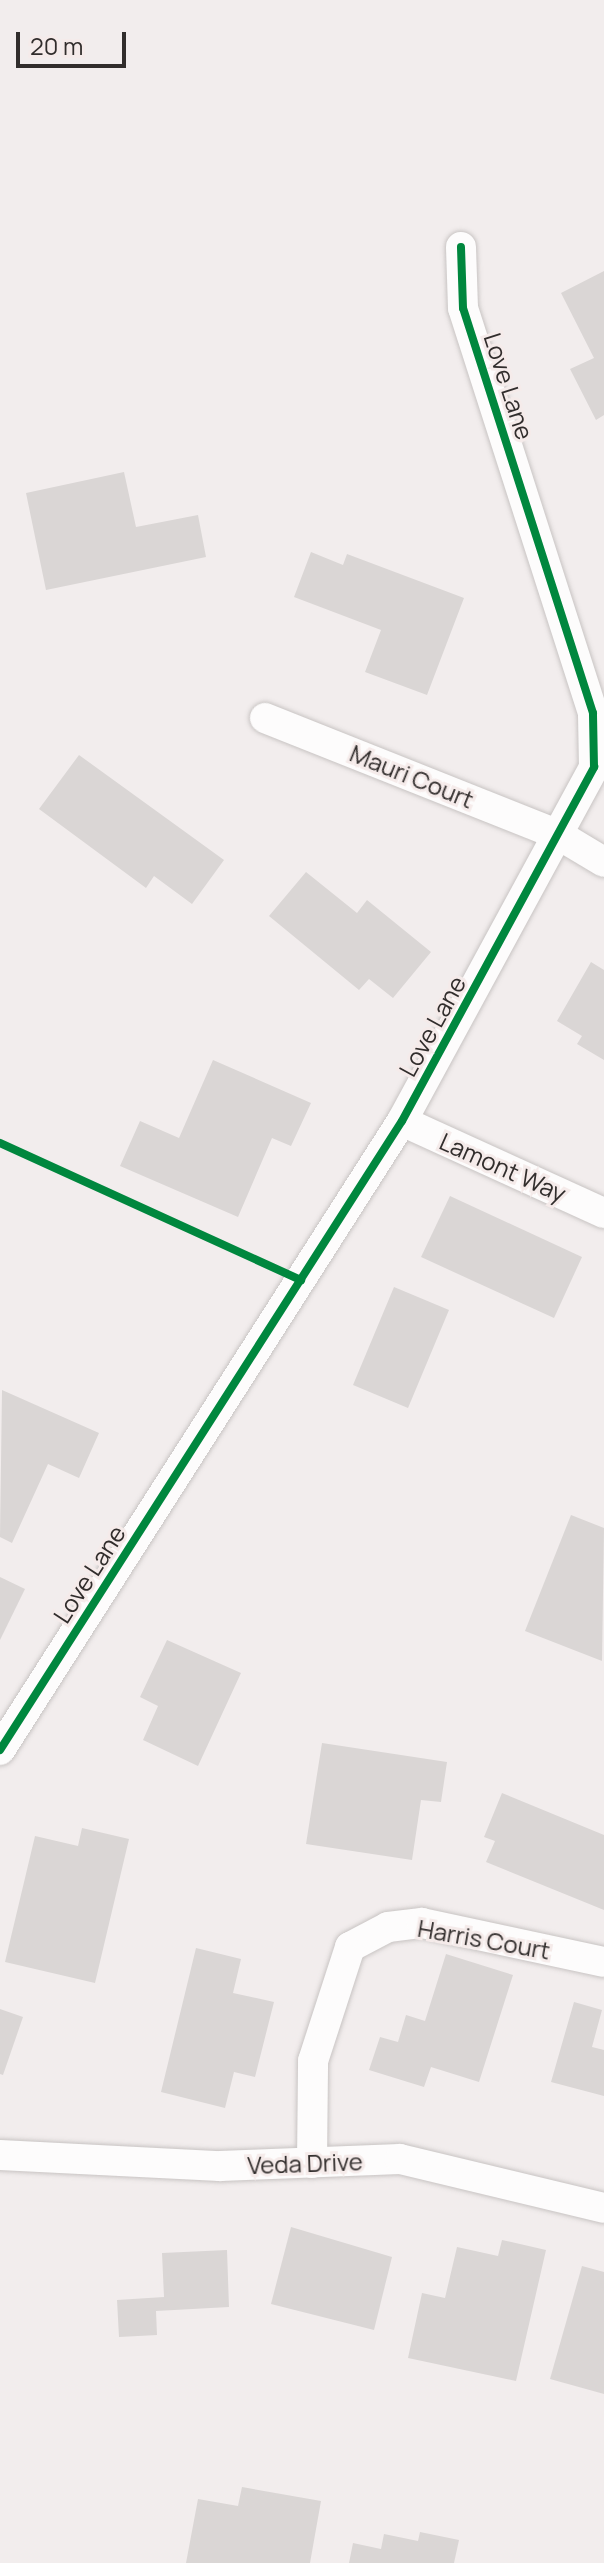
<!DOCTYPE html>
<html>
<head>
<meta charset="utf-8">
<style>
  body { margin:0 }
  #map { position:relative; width:604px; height:2563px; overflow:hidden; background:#f2eded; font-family:Manrope,sans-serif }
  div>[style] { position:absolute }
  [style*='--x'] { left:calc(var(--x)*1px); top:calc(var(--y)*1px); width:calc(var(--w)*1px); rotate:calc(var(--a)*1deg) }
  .building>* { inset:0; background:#dad6d5 }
  .roads { filter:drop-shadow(0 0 2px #c8c4c3) drop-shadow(0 0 2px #c8c4c3) }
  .street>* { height:30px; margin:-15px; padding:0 15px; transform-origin:15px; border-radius:15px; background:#fdfcfc }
  .cycleway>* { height:8px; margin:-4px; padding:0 4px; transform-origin:4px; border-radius:4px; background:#00873e }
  span { translate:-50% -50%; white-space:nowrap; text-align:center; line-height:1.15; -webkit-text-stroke:6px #f5ebea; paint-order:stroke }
  .street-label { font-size:24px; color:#312d2c }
  .scale { position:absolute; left:16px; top:32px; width:110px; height:36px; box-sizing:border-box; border:4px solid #312d2c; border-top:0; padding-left:10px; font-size:24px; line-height:28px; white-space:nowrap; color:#312d2c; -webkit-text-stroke:6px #f5ebea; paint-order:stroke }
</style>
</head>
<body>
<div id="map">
  <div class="building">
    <i style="clip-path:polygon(604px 271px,604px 415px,596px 420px,570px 369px,594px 358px,561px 293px)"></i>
    <i style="clip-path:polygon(124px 472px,136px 527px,198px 515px,206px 557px,46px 590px,26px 493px)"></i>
    <i style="clip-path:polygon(311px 552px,343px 565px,347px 554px,464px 598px,427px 695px,365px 672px,381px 630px,294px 597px)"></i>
    <i style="clip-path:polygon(79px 755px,224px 860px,192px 904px,154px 876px,146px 888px,39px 809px)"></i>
    <i style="clip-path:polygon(306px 872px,357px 913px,367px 900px,431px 952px,393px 998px,369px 979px,359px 990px,269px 916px)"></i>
    <i style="clip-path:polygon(591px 962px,604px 970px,604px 1060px,577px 1044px,582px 1036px,557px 1021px)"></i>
    <i style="clip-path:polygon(213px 1060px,311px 1103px,291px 1146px,272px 1138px,238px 1217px,120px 1166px,140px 1121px,179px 1138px)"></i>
    <i style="clip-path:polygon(450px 1196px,582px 1257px,554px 1318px,421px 1257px)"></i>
    <i style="clip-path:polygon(394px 1287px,449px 1310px,408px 1408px,353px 1385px)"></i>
    <i style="clip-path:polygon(2px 1390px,99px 1433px,79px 1478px,48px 1464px,12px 1543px,0 1537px)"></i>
    <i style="clip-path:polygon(571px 1515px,604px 1528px,602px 1661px,525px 1631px)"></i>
    <i style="clip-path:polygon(0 1577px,25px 1589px,0 1640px)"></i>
    <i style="clip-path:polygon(167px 1640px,241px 1673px,198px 1766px,143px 1740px,158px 1706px,140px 1697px)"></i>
    <i style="clip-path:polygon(322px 1743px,447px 1762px,441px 1802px,421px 1800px,412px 1860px,306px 1844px)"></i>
    <i style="clip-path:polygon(502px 1793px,604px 1835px,604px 1910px,486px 1862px,495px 1841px,484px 1837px)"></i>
    <i style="clip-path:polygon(82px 1828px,129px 1839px,95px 1983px,5px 1962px,35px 1836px,78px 1846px)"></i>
    <i style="clip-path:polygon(196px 1948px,241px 1959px,233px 1993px,274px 2002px,255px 2077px,234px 2072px,225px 2108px,161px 2092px)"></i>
    <i style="clip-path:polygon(446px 1954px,513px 1975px,479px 2082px,431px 2067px,424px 2087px,369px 2070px,380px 2037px,398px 2042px,406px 2015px,425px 2021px)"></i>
    <i style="clip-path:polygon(574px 2002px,602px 2010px,592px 2047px,604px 2050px,604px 2096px,551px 2082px)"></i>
    <i style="clip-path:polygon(0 2009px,23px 2017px,3px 2075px,0 2074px)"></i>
    <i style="clip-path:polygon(291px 2227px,392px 2257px,374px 2330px,271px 2304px)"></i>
    <i style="clip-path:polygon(502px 2240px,546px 2250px,516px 2381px,408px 2358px,422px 2293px,445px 2298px,457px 2247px,498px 2256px)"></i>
    <i style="clip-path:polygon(227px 2250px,229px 2307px,156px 2311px,157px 2335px,119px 2337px,117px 2300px,164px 2297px,162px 2253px)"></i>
    <i style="clip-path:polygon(582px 2266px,604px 2272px,604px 2394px,550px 2379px)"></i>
    <i style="clip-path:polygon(242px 2487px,321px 2501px,310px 2563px,186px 2563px,198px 2499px,238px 2506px)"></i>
    <i style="clip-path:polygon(420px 2532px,459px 2540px,454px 2563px,349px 2563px,353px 2543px,381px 2549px,384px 2534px,418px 2541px)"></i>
  </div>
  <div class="roads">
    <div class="street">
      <i style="--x:265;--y:718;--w:316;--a:21.7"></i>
      <i style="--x:559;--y:835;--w:52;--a:31"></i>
      <i style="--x:402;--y:1121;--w:222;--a:24.5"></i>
      <i style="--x:0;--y:1750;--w:746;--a:-57.42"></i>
      <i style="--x:402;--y:1121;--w:403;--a:-61.5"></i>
      <i style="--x:594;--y:767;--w:54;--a:-91.1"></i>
      <i style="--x:593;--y:713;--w:425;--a:-107.8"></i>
      <i style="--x:463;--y:308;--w:61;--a:-91.9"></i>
      <i style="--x:0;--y:2155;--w:220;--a:2.9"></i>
      <i style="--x:220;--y:2166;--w:180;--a:-2.2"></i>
      <i style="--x:400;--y:2159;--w:210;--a:13.5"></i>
      <i style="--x:312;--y:2163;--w:102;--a:-89.4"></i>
      <i style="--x:313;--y:2061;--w:120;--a:-72"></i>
      <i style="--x:350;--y:1947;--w:43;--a:-27.8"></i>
      <i style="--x:388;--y:1927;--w:34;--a:-7"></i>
      <i style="--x:422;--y:1923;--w:186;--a:12.1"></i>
    </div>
  </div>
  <div class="cycleway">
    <i style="--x:0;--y:1143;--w:331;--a:24.5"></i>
    <i style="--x:0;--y:1750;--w:746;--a:-57.42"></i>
    <i style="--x:402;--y:1121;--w:403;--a:-61.5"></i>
    <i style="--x:594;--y:767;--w:54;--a:-91.1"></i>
    <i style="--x:593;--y:713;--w:425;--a:-107.8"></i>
    <i style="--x:463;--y:308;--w:61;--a:-91.9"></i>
  </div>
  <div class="street-label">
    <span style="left:509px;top:386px;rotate:72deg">Love Lane</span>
    <span style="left:412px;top:776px;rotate:22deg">Mauri Court</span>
    <span style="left:432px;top:1026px;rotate:-61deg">Love Lane</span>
    <span style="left:503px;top:1167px;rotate:24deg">Lamont Way</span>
    <span style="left:89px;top:1574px;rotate:-57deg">Love Lane</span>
    <span style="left:484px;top:1939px;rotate:10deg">Harris Court</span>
    <span style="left:305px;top:2163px;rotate:-2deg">Veda Drive</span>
  </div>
  <div class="scale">20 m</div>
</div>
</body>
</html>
